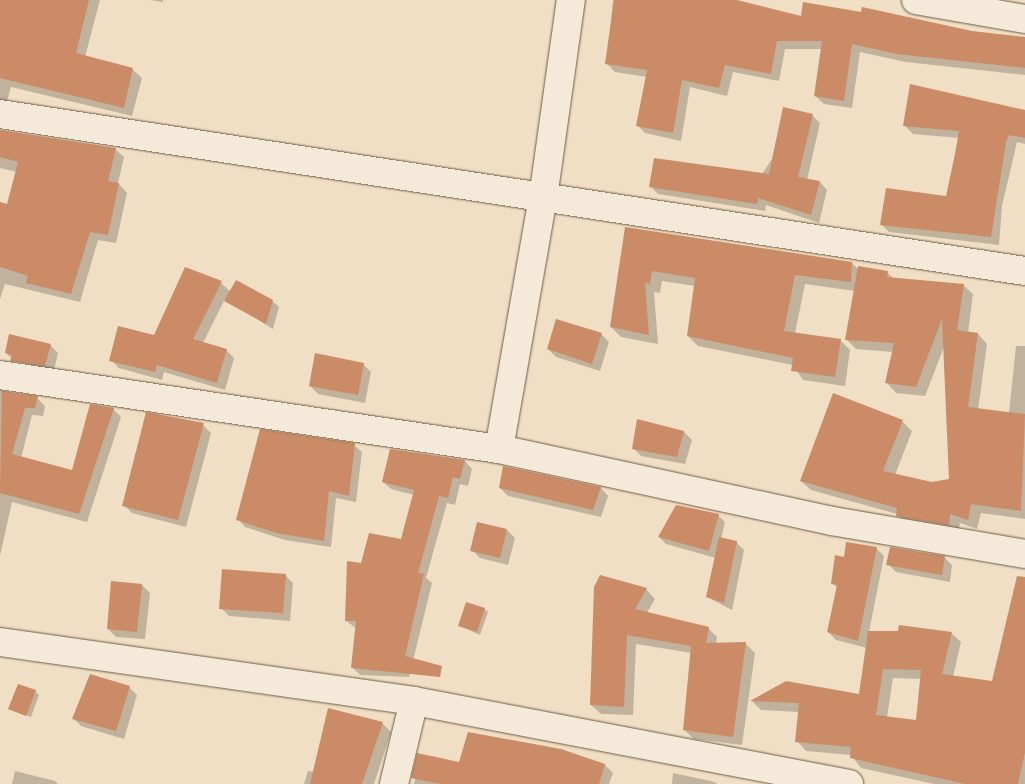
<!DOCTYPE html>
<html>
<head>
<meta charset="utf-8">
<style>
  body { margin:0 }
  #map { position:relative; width:1025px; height:784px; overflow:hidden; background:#f0dfc4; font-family:"Gentium Book Plus",serif }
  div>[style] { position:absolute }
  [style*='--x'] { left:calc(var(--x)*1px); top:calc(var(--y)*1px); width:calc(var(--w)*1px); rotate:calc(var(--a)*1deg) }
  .shadow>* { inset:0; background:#0003 }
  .building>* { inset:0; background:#cb8b66 }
  .roads { filter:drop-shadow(0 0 1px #6c5a44) drop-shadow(0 0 1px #6c5a44) }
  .minor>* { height:28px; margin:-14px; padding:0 14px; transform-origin:14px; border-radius:14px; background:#f5ead9 }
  span { translate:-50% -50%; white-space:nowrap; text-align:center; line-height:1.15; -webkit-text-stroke:4.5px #f5ead9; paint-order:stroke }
</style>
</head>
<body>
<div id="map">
  <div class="shadow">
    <i style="clip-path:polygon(0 0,100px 0,85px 57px,133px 70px,142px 78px,132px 116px,11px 87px,5px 108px,0 111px)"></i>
    <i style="clip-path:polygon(150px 0,163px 0,163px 2px)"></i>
    <i style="clip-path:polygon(613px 0,715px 0,802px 17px,1025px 39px,1025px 75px,906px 62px,860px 52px,852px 108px,824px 104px,815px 96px,822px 49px,785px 49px,779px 81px,733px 72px,727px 96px,690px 87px,681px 141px,645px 133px,637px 125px,647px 77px,615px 72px,607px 64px)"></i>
    <i style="clip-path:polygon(784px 109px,812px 115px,820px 123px,807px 180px,820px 182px,827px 190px,819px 223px,766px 205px,765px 211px,658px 194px,650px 186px,762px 174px,772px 159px)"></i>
    <i style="clip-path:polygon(1025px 111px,1025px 144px,1017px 142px,1002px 206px,999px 245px,889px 232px,881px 224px,947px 197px,960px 138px,913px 134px,905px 126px)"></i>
    <i style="clip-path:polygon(0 131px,115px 149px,124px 157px,118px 183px,127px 193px,116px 243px,98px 240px,80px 302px,5px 284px,0 299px,0 204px,8px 206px,17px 172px,0 168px)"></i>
    <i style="clip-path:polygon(626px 229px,852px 263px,859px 270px,887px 272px,894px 279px,963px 285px,973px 294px,968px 333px,978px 334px,987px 344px,978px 410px,1009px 413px,1016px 346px,1025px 346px,1025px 519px,981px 513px,977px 529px,960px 523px,958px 534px,907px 525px,897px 514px,811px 490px,801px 481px,902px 421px,912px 431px,895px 475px,932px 484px,951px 480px,944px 347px,925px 396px,896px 393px,887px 383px,893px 352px,856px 349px,846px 339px,855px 291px,805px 284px,795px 333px,840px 340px,850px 350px,845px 386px,803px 380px,793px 365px,698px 346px,688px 336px,695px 286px,662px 281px,660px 293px,654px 292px,658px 344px,621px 337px,611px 327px)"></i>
    <i style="clip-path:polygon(186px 269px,221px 283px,231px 292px,272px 301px,279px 307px,273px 329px,225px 299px,203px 343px,226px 350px,234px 358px,225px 390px,164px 372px,162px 380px,119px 368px,111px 360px,154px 336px)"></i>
    <i style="clip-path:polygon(601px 334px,609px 342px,600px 371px,556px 357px,548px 349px)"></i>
    <i style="clip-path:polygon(50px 345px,58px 353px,54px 370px,14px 361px,6px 353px)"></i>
    <i style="clip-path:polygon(363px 364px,371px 372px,365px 403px,318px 394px,310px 386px)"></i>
    <i style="clip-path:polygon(0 390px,37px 398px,45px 406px,43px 416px,32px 415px,21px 458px,73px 472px,113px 409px,121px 417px,87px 522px,12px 502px,0 556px)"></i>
    <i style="clip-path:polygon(638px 420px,684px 432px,692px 440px,685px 464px,641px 456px,633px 448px)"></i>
    <i style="clip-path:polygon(203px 425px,211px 433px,186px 527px,132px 513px,124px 505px)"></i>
    <i style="clip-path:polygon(354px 445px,362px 452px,356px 502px,336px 498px,331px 547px,285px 540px,245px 527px,238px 519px)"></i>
    <i style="clip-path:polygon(465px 461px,472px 469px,468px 486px,460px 484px,455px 505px,447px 503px,426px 578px,432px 583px,409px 677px,360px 675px,352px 667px,356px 628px,346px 621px,362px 565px,402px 540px,414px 495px,391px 489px,383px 482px)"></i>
    <i style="clip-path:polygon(500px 488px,601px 488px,608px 496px,601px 517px,508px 496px)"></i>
    <i style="clip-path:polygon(718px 515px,725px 522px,721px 539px,736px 542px,744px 550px,732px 610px,707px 597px,716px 558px,666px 544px,659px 537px)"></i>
    <i style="clip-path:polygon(507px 530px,515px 538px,508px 565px,480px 558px,472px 550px)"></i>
    <i style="clip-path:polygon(evenodd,876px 548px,884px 556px,869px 632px,951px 633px,961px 642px,953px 677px,993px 682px,1025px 588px,1025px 784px,934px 784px,861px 768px,851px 755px,806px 751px,797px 741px,799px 712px,761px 710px,752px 701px,860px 695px,867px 648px,836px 640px,828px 632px,838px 589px,833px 583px,845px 559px,876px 548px,893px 678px,922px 679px,917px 721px,887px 717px,893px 678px)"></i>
    <i style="clip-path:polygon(944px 557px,952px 565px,950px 582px,896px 572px,888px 564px)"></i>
    <i style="clip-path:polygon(285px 575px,293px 583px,290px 621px,229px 616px,221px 608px)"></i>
    <i style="clip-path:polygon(142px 585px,150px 593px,145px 639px,116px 637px,108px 629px)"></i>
    <i style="clip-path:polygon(596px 588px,646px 589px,655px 599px,647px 613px,708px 628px,717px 637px,716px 644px,745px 643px,755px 653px,742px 745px,694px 739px,684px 730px,692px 653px,636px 644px,633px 715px,601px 714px,591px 705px)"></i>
    <i style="clip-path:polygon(484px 609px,488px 612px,480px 635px,460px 626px)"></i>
    <i style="clip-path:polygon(129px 687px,137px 695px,124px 739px,81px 726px,73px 718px)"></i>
    <i style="clip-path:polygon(35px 691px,39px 695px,31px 717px,9px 709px)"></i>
    <i style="clip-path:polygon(382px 723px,391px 732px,374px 784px,304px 784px,308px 771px,314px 772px)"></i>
    <i style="clip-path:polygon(561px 751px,605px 765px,613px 773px,609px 784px,414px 784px,421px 755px,460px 763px)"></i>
    <i style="clip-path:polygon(15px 771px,55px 781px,58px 784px,12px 784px)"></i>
    <i style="clip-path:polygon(673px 773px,715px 782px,717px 784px,672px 784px)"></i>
  </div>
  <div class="building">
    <i style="clip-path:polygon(0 0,89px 0,76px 53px,133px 68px,124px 108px,0 78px)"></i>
    <i style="clip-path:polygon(614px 0,737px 0,801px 16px,803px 2px,861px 12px,862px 7px,972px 31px,1025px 37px,1025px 68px,897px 54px,852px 44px,844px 101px,814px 96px,822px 41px,777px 41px,771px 74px,725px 65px,719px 88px,682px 80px,673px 133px,636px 126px,647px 70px,605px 64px)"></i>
    <i style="clip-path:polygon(910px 84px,1025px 110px,1025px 138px,1009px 135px,1006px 142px,991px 237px,880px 225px,886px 188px,946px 196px,955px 154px,959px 131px,903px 126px)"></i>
    <i style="clip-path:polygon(783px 107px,813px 114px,798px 177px,820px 181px,811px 215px,758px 198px,757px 204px,649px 187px,654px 158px,769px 174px)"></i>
    <i style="clip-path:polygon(0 130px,116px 148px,108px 181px,119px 183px,108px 235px,90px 232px,71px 294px,26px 283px,28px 276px,0 267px,0 202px,7px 204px,18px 162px,0 157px)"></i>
    <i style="clip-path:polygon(625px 227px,852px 262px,851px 282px,795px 275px,784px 331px,841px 339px,835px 377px,791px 371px,793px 358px,687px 336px,695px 278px,652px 271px,650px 284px,645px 283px,649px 335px,610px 327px)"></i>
    <i style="clip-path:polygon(858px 266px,888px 271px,887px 277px,964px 284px,957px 330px,978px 333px,968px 407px,1025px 414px,1021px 511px,971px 504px,968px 520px,950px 514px,949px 525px,896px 516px,897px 508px,800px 481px,833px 393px,903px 420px,883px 471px,932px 482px,949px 479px,942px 319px,916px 387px,885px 383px,894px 343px,845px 340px)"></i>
    <i style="clip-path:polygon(185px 267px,222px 281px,193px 339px,227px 349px,217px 383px,157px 365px,155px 372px,109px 361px,118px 326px,154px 335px)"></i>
    <i style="clip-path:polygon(236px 280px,273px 300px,266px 324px,224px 301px)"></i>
    <i style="clip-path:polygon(556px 319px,602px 333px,592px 364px,547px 349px)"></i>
    <i style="clip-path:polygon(9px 334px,51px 344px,45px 366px,10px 361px,12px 355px,5px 353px)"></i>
    <i style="clip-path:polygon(315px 353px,364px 363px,358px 395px,309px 386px)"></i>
    <i style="clip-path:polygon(2px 391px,38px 396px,35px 408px,25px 408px,12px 454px,72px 470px,90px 404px,114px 408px,79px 514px,0 493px)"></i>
    <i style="clip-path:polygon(146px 412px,204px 423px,178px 520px,122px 506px)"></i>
    <i style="clip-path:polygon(637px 419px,684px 431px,677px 457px,632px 449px)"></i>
    <i style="clip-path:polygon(260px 429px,355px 443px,349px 496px,329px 491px,324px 541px,277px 533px,236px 520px)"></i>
    <i style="clip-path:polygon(390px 449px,465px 460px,460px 479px,453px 477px,448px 498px,439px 496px,418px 573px,424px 574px,405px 656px,442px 666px,440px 677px,351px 668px,356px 621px,345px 621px,347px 561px,361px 563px,369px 533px,401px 539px,414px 490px,382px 482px)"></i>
    <i style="clip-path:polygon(503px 466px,601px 487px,593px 510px,499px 488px)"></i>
    <i style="clip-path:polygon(676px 505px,719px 514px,709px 551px,658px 537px)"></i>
    <i style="clip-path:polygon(477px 522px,507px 529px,500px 558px,470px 551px)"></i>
    <i style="clip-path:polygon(719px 537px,737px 541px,724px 603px,706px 597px)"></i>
    <i style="clip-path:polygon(846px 542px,877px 547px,858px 641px,827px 632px,837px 585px,831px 584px,835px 555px,844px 557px)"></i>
    <i style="clip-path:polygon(890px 547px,945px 556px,942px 575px,886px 565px)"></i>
    <i style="clip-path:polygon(222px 569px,286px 574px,283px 613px,219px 609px)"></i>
    <i style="clip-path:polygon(600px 575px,647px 588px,635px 609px,709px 627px,706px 643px,746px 642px,733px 737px,683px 730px,691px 646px,627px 635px,624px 707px,590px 705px,594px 587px)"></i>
    <i style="clip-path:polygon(evenodd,1017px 576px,1025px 577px,1025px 752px,1018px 784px,965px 784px,850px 758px,851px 747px,795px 742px,799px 703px,750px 701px,786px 681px,859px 694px,868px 631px,898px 631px,899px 625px,952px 632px,942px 674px,992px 681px,1017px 576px,883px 669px,921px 670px,916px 720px,876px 715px,883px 669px)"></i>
    <i style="clip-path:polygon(111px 581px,142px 584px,137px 632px,107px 629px)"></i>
    <i style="clip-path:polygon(466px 602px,485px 608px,477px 632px,458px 626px)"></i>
    <i style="clip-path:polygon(90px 674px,130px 686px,116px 731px,72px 719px)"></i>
    <i style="clip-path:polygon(18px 684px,36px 690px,26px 716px,8px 709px)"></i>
    <i style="clip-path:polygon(328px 708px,383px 722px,362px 784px,310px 784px)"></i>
    <i style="clip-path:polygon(468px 732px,561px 749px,605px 764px,599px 784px,440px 784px,411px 778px,417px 753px,459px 762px)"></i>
  </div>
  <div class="roads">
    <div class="minor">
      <i style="--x:916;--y:0;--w:111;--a:9.9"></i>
      <i style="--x:0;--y:114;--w:1037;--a:8.71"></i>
      <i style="--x:0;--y:375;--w:504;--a:8.44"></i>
      <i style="--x:499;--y:449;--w:341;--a:12.2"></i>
      <i style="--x:832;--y:521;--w:196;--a:9.7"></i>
      <i style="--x:499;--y:449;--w:255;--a:-80.1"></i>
      <i style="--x:543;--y:198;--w:200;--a:-82"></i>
      <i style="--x:0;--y:642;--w:418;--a:8.1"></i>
      <i style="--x:414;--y:701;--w:443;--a:10.8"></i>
      <i style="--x:394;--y:784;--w:85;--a:-76.5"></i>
    </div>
  </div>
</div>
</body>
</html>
